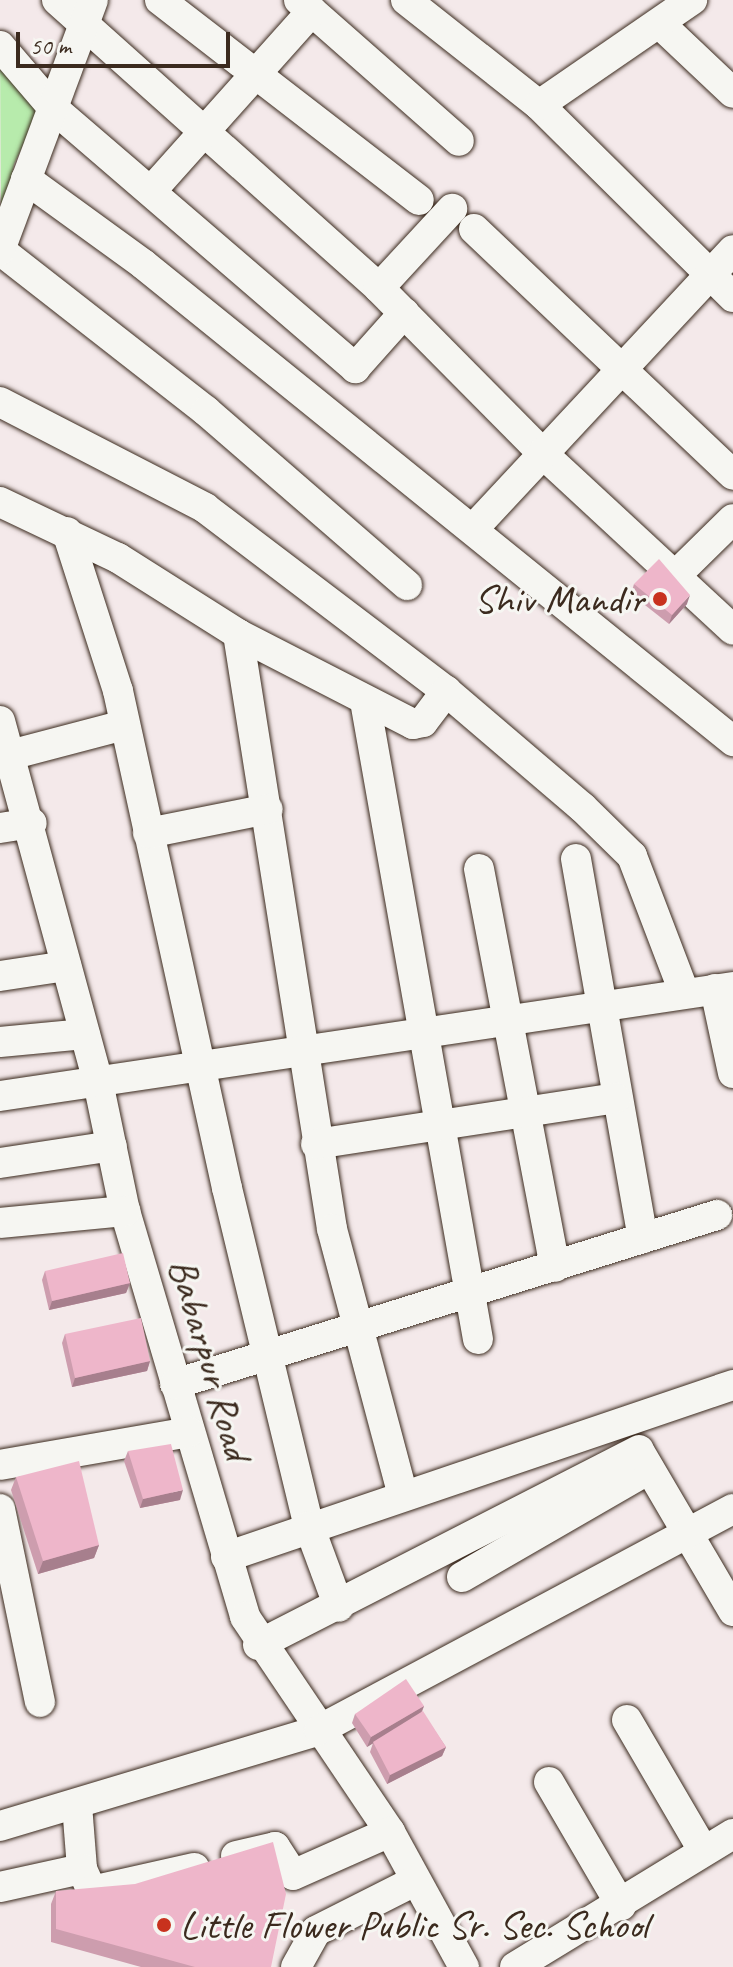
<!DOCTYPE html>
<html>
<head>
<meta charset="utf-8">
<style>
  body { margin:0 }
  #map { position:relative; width:733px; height:1967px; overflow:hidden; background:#f4e9ea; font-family:Caveat,sans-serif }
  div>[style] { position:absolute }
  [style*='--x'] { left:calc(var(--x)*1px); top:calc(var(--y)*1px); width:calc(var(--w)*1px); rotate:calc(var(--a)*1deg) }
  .green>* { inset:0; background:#b7ebac }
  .roads { filter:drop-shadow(0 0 2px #3b2a1e) drop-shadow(0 0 2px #3b2a1e) }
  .minor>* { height:30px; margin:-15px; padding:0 15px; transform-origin:15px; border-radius:15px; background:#f6f6f2 }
  .wall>* { inset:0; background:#cd9dae }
  .shaded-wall>* { inset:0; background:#a77f8d }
  .building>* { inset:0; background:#eeb6ca }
  .dots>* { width:22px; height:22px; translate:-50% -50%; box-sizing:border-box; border:4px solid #f6f6f2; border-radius:50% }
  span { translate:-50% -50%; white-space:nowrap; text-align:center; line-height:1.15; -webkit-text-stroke:6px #f6f6f2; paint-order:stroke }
  .poi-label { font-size:40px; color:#3b2a1e }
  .right { translate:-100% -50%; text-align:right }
  .left { translate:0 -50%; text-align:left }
  .street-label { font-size:40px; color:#3b2a1e }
  .scale { position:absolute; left:16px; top:32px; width:214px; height:36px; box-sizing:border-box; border:4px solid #3b2a1e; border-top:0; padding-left:10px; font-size:24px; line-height:28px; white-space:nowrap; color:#3b2a1e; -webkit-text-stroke:6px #f6f6f2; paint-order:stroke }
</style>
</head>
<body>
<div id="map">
  <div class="green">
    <i style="clip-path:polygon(0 46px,46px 98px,14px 164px,1px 235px)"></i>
  </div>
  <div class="roads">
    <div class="minor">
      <i style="--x:57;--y:0;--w:432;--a:41.8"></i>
      <i style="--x:379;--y:288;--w:232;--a:45.3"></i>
      <i style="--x:542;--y:453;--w:260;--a:42.8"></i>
      <i style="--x:160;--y:0;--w:327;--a:37.7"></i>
      <i style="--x:299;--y:0;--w:213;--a:41.4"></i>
      <i style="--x:406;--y:0;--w:169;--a:38.3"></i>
      <i style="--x:539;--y:105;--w:273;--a:44.7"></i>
      <i style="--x:660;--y:24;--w:100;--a:43.4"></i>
      <i style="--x:0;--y:46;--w:82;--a:49.5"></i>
      <i style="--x:53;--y:108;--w:399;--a:40.7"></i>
      <i style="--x:355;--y:368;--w:74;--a:-48.3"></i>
      <i style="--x:539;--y:105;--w:186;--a:-34.5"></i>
      <i style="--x:26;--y:179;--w:145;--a:36"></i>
      <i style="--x:143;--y:264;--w:759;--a:38.95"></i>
      <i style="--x:152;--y:190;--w:240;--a:-48.2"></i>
      <i style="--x:474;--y:229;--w:357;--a:43.5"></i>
      <i style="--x:0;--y:250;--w:261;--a:38"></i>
      <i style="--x:206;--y:411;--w:266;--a:40.9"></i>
      <i style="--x:0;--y:250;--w:267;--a:-69.6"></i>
      <i style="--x:379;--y:288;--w:108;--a:-47.3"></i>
      <i style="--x:0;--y:402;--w:231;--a:27.3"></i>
      <i style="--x:205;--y:508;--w:303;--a:37.2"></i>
      <i style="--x:446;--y:691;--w:179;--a:40.5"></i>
      <i style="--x:582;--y:807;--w:70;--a:44.4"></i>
      <i style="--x:632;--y:856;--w:146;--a:69.1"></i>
      <i style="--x:0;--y:502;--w:131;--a:25.4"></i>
      <i style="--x:118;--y:558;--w:142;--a:32.3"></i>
      <i style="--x:238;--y:634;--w:197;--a:27.2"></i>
      <i style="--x:413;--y:724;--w:10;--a:-11"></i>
      <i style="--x:423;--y:722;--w:39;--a:-53"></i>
      <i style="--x:473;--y:529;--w:381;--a:-47"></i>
      <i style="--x:67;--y:532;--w:167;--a:72.2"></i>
      <i style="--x:118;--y:691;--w:509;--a:77.63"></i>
      <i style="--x:227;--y:1188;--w:348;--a:76.4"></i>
      <i style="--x:309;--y:1526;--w:86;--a:69.7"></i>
      <i style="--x:675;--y:576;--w:81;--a:-44.5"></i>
      <i style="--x:238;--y:634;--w:602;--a:81.02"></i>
      <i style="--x:332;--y:1229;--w:276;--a:75.1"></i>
      <i style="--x:365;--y:701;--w:648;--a:79.96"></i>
      <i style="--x:0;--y:721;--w:374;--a:74.8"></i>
      <i style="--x:98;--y:1082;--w:132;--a:78.2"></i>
      <i style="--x:125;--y:1211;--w:423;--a:73.5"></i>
      <i style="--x:245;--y:1617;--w:259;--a:56"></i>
      <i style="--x:390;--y:1832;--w:154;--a:61.3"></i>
      <i style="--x:10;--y:755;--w:118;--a:-14.7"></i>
      <i style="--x:0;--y:828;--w:32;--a:-9"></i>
      <i style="--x:148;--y:833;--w:122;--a:-11.3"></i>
      <i style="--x:576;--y:859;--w:385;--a:80"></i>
      <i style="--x:479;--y:869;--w:405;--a:79.2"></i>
      <i style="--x:0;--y:976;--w:67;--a:-8.6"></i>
      <i style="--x:715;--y:989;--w:86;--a:77.9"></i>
      <i style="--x:0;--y:1042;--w:85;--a:-5.4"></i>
      <i style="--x:0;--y:1096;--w:741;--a:-8.46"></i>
      <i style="--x:316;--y:1144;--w:303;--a:-8.7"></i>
      <i style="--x:0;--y:1163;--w:113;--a:-8.6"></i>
      <i style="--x:0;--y:1223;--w:126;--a:-5.5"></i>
      <i style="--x:175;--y:1384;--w:568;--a:-17.32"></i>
      <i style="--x:641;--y:1454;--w:182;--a:59.6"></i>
      <i style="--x:0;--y:1465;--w:192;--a:-9.9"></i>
      <i style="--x:0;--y:1509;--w:197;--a:78.3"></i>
      <i style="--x:226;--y:1557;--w:535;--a:-18.74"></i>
      <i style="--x:462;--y:1577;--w:216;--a:-30"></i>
      <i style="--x:258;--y:1645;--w:428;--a:-27.1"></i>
      <i style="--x:627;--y:1720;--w:151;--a:59.7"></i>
      <i style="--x:549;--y:1782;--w:143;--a:59.7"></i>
      <i style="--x:77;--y:1805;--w:64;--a:85.5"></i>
      <i style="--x:0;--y:1826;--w:333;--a:-16.7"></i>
      <i style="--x:319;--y:1730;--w:469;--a:-28.1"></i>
      <i style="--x:236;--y:1856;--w:40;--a:-13"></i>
      <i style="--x:275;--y:1847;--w:33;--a:57"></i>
      <i style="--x:293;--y:1875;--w:106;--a:-23.9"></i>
      <i style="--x:0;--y:1887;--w:84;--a:-12.4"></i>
      <i style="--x:82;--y:1869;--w:24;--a:66"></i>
      <i style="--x:92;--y:1891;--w:105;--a:-12.7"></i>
      <i style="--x:296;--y:1967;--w:41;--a:-60.9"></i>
      <i style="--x:316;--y:1931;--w:111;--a:-26.8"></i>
      <i style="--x:515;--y:1967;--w:255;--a:-31.4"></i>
    </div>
  </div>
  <div class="wall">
    <i style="clip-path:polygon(634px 584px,687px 604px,669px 624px,631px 594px)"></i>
    <i style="clip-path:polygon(45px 1271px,130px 1283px,126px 1293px,49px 1310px,42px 1280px)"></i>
    <i style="clip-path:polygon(65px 1334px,150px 1361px,147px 1371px,72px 1387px,62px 1343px)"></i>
    <i style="clip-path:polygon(128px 1451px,180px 1500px,140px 1508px,124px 1461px)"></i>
    <i style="clip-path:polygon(16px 1477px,99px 1545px,94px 1558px,38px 1574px,11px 1490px)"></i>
    <i style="clip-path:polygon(424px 1706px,422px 1712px,446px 1747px,442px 1756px,387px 1784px,370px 1752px,373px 1743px,367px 1747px,352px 1723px,355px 1714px)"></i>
    <i style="clip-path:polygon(56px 1891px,271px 1967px,141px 1967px,51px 1942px,51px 1904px)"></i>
  </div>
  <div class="shaded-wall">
    <i style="clip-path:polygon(690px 595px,687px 604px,669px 624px,672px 615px)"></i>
    <i style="clip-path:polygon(130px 1283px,126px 1293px,49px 1310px,52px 1301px)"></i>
    <i style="clip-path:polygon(150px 1361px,147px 1371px,72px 1387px,75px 1378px)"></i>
    <i style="clip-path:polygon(183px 1490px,180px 1500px,140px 1508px,143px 1499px)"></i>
    <i style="clip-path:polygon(99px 1545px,94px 1558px,38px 1574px,43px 1561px)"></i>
    <i style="clip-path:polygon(424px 1706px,420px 1715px,367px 1747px,371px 1737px)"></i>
    <i style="clip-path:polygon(446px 1747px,442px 1756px,387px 1784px,390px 1775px)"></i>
  </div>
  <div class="building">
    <i style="clip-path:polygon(659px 559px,690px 595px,672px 615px,634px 584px)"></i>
    <i style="clip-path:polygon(123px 1253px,130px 1283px,52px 1301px,45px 1271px)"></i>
    <i style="clip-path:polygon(141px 1318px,150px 1361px,75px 1378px,65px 1334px)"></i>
    <i style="clip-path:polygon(171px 1444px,183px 1490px,143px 1499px,128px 1451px)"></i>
    <i style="clip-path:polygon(79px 1461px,99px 1545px,43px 1561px,16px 1477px)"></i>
    <i style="clip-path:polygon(406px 1679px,424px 1706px,371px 1737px,355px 1714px)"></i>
    <i style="clip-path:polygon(423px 1711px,446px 1747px,390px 1775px,373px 1742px)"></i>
    <i style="clip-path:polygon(273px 1842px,286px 1894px,271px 1967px,195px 1967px,56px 1929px,56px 1891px,135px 1884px)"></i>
  </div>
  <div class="dots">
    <i style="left:660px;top:599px;background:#c8321e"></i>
    <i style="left:164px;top:1925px;background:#c8321e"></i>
  </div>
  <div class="poi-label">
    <span class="right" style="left:644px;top:599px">Shiv Mandir</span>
    <span class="left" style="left:180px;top:1925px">Little Flower Public Sr. Sec. School</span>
  </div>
  <div class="street-label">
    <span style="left:210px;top:1359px;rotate:74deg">Babarpur Road</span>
  </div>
  <div class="scale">50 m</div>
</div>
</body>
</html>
